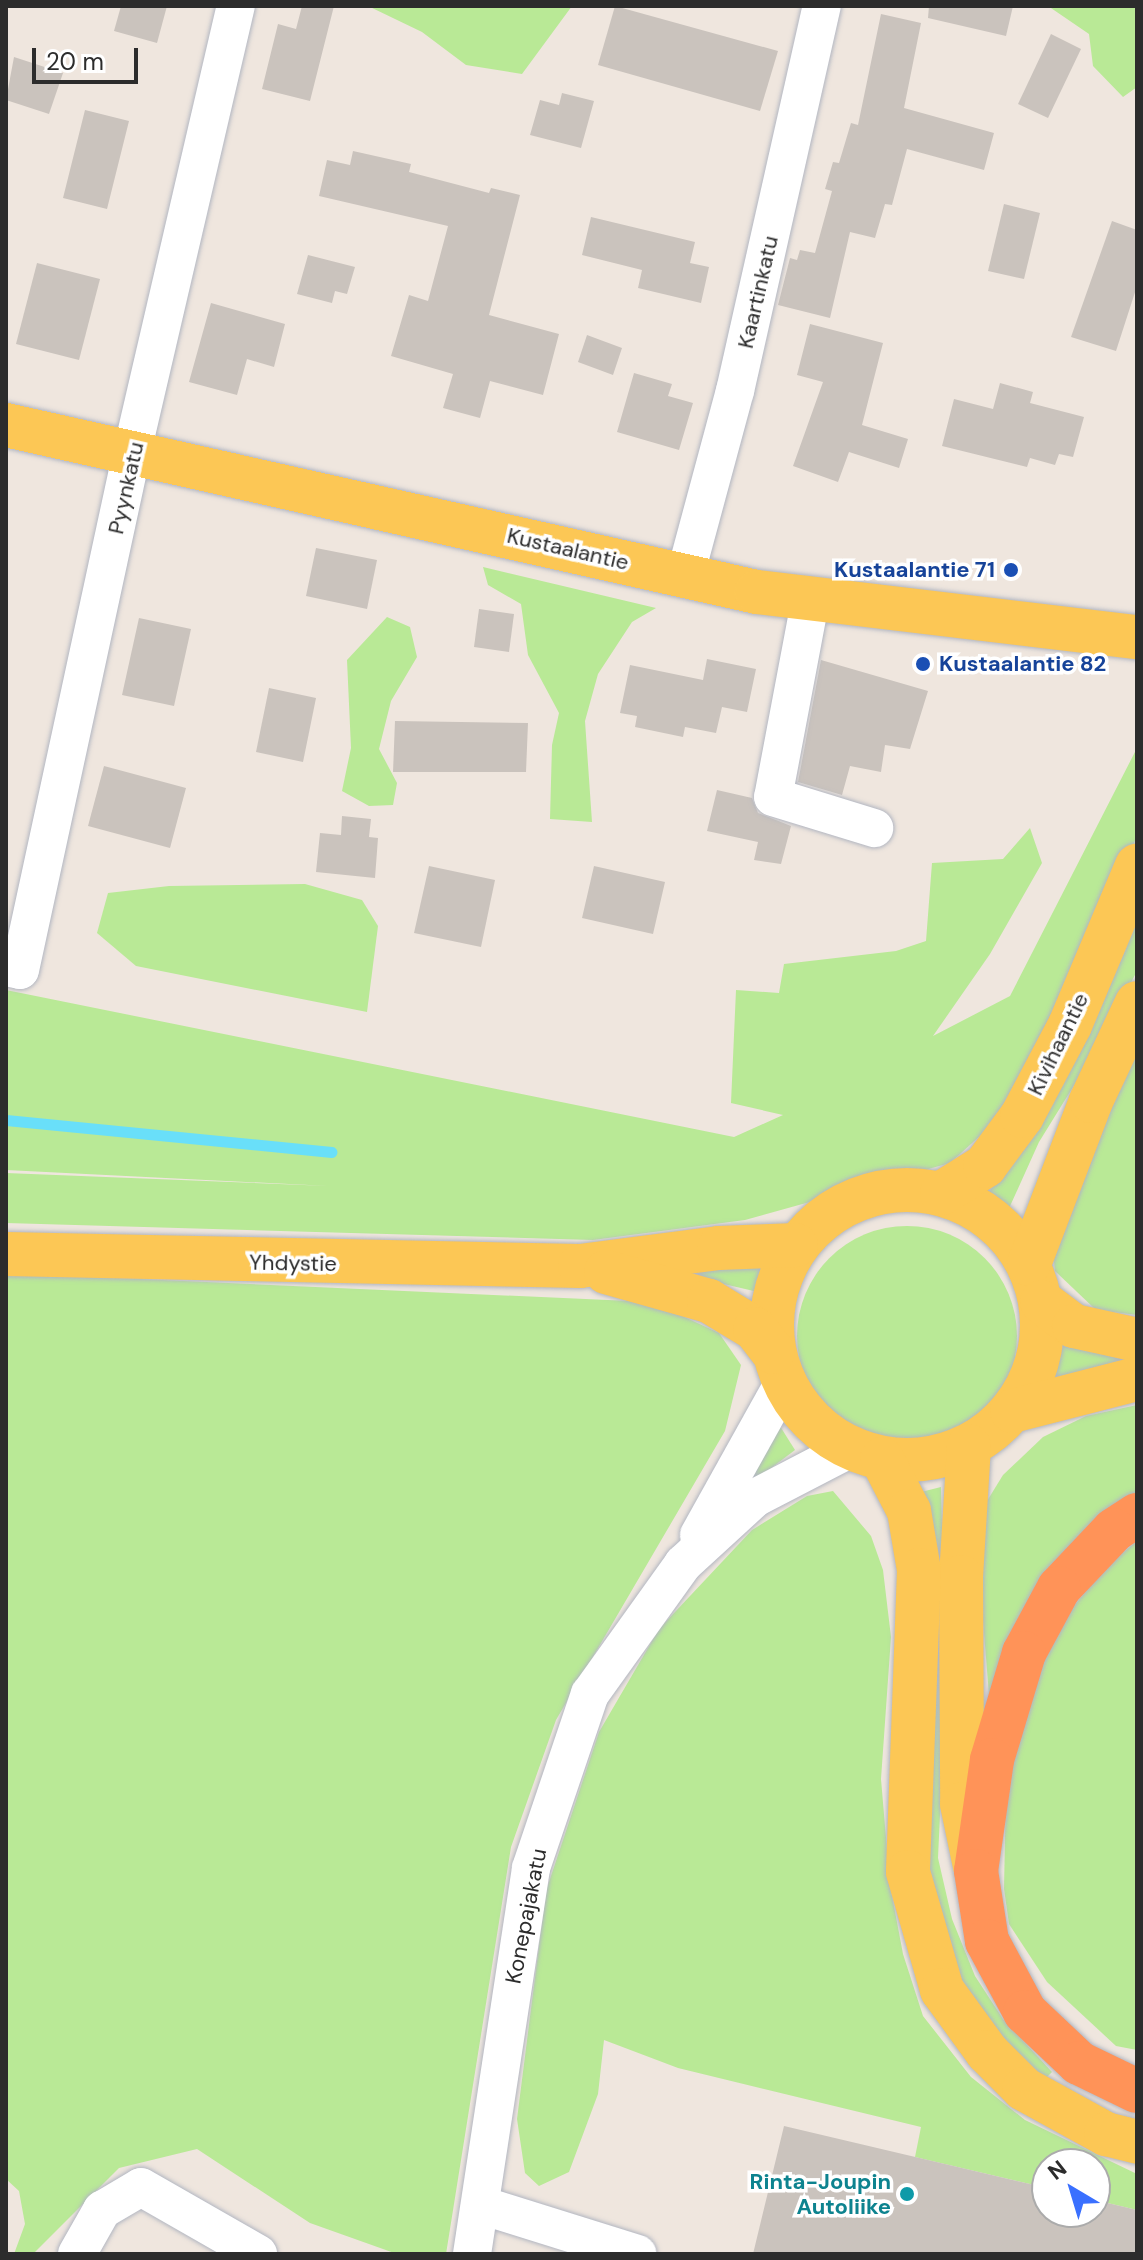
<!DOCTYPE html>
<html>
<head>
<meta charset="utf-8">
<style>
  body { margin:0 }
  #map { position:relative; width:1143px; height:2260px; overflow:hidden; background:#efe6de; font-family:"DM Sans",sans-serif }
  div>[style] { position:absolute }
  [style*='--x'] { left:calc(var(--x)*1px); top:calc(var(--y)*1px); width:calc(var(--w)*1px); rotate:calc(var(--a)*1deg) }
  .green>* { inset:0; background:#b9e996 }
  .round { border-radius:50% }
  .stream>* { height:11px; margin:-5.5px; padding:0 5.5px; transform-origin:5.5px; border-radius:5.5px; background:#69dff9 }
  .building>* { inset:0; background:#cac3bd }
  .roads { filter:drop-shadow(0 0 2px #b2b6c1) drop-shadow(0 0 2px #b2b6c1) }
  .minor>* { height:38px; margin:-19px; padding:0 19px; transform-origin:19px; border-radius:19px; background:#fff }
  .major>* { height:44px; margin:-22px; padding:0 22px; transform-origin:22px; border-radius:22px; background:#fcc755 }
  .major>.ring { margin:-22px; padding:0; box-sizing:content-box; background:none; border:44px solid #fcc755; border-radius:50% }
  .highway>* { height:44px; margin:-22px; padding:0 22px; transform-origin:22px; border-radius:22px; background:#ff9358 }
  .dots>* { width:22px; height:22px; translate:-50% -50%; box-sizing:border-box; border:4px solid #fff; border-radius:50% }
  span { translate:-50% -50%; white-space:nowrap; text-align:center; line-height:1.15; -webkit-text-stroke:7px #fff; paint-order:stroke }
  .street-label { font-size:22px; color:#2c2c2c }
  .transit-label { font-size:22px; color:#164399; font-weight:700 }
  .right { translate:-100% -50%; text-align:right }
  .left { translate:0 -50%; text-align:left }
  .culture-label { font-size:22px; color:#0d838f; font-weight:700 }
  .frame { position:absolute; inset:0; border:8px solid #2c2c2c; pointer-events:none }
  .north { position:absolute; left:1031px; top:2148px; width:80px; height:80px; box-sizing:border-box; background:#fff; border:2px solid #ababab; border-radius:50%; rotate:322deg; font-size:22px; font-weight:700; line-height:32px; text-align:center; color:#2c2c2c }
  .north::after { content:''; display:block; margin:auto; width:28px; height:36px; background:#3a70ff; clip-path:polygon(50% 0,100% 100%,50% 72%,0 100%) }
  .scale { position:absolute; left:32px; top:48px; width:106px; height:36px; box-sizing:border-box; border:4px solid #2c2c2c; border-top:0; padding-left:10px; font-size:24px; line-height:28px; white-space:nowrap; color:#2c2c2c; -webkit-text-stroke:6px #fff; paint-order:stroke }
</style>
</head>
<body>
<div id="map">
  <div class="green">
    <i style="clip-path:polygon(368px 6px,572px 6px,522px 74px,466px 65px,422px 32px)"></i>
    <i style="clip-path:polygon(1048px 6px,1137px 6px,1137px 87px,1123px 97px,1093px 66px,1089px 34px)"></i>
    <i style="clip-path:polygon(483px 567px,656px 608px,632px 622px,598px 674px,585px 721px,592px 822px,550px 819px,552px 745px,559px 713px,528px 655px,521px 604px,488px 585px)"></i>
    <i style="clip-path:polygon(387px 617px,410px 627px,417px 657px,391px 701px,379px 749px,397px 783px,393px 805px,369px 806px,342px 791px,351px 748px,347px 660px)"></i>
    <i style="clip-path:polygon(1137px 748px,1137px 836px,1082px 967px,991px 1126px,950px 1163px,745px 1220px,593px 1240px,6px 1223px,6px 1173px,329px 1186px,6px 1170px,6px 990px,734px 1137px,783px 1115px,731px 1103px,736px 990px,779px 993px,784px 964px,896px 951px,926px 941px,932px 863px,1003px 859px,1030px 828px,1042px 863px,990px 954px,933px 1036px,1010px 996px)"></i>
    <i style="clip-path:polygon(305px 884px,362px 900px,378px 926px,367px 1012px,136px 966px,97px 933px,108px 893px,169px 886px)"></i>
    <i style="clip-path:polygon(1137px 922px,1137px 971px,1099px 1045px,1039px 1142px,1006px 1215px,983px 1203px,1116px 972px)"></i>
    <i style="clip-path:polygon(1137px 1044px,1137px 1315px,1096px 1310px,1055px 1271px,1052px 1244px)"></i>
    <i class="round" style="left:797px;top:1226px;width:220px;height:220px"></i>
    <i style="clip-path:polygon(771px 1257px,758px 1292px,698px 1278px,697px 1264px)"></i>
    <i style="clip-path:polygon(6px 1273px,652px 1302px,719px 1333px,741px 1365px,725px 1431px,556px 1720px,511px 1847px,446px 2254px,397px 2254px,310px 2223px,197px 2149px,119px 2168px,33px 2254px,14px 2254px,25px 2224px,19px 2191px,6px 2179px)"></i>
    <i style="clip-path:polygon(1061px 1342px,1137px 1353px,1137px 1368px,1052px 1386px)"></i>
    <i style="clip-path:polygon(1137px 1405px,1137px 1492px,989px 1695px,977px 1546px,987px 1501px,1003px 1475px,1043px 1437px,1086px 1416px)"></i>
    <i style="clip-path:polygon(778px 1423px,795px 1450px,762px 1475px,743px 1481px)"></i>
    <i style="clip-path:polygon(941px 1487px,946px 1685px,938px 1858px,952px 1919px,975px 1976px,1003px 2019px,1052px 2072px,1042px 2082px,976px 2018px,947px 1963px,924px 1868px,921px 1492px)"></i>
    <i style="clip-path:polygon(833px 1491px,871px 1536px,883px 1570px,891px 1637px,881px 1779px,890px 1885px,903px 1954px,923px 2016px,971px 2077px,1025px 2120px,1137px 2174px,1137px 2210px,1095px 2200px,1095px 2164px,1047px 2164px,1047px 2188px,915px 2157px,921px 2127px,678px 2068px,604px 2040px,598px 2094px,569px 2172px,539px 2186px,525px 2173px,517px 2119px,546px 1891px,599px 1732px,659px 1629px,752px 1530px,807px 1496px)"></i>
    <i style="clip-path:polygon(1137px 1541px,1137px 2050px,1116px 2046px,1047px 1982px,1009px 1924px,1004px 1889px,1006px 1785px,1027px 1691px,1068px 1613px,1108px 1565px)"></i>
  </div>
  <div class="stream">
    <i style="--x:6;--y:1120;--w:327;--a:5.6"></i>
  </div>
  <div class="building">
    <i style="clip-path:polygon(121px 6px,167px 6px,157px 43px,114px 31px)"></i>
    <i style="clip-path:polygon(302px 6px,334px 6px,310px 101px,262px 89px,278px 24px,296px 29px)"></i>
    <i style="clip-path:polygon(615px 6px,778px 51px,760px 111px,598px 65px)"></i>
    <i style="clip-path:polygon(929px 6px,1013px 6px,1006px 36px,928px 18px)"></i>
    <i style="clip-path:polygon(881px 14px,921px 23px,904px 108px,994px 133px,984px 170px,907px 149px,892px 205px,885px 204px,875px 238px,850px 232px,830px 318px,778px 305px,790px 258px,797px 260px,800px 250px,815px 253px,832px 191px,825px 189px,833px 162px,839px 163px,851px 123px,858px 125px)"></i>
    <i style="clip-path:polygon(1051px 34px,1081px 49px,1048px 118px,1018px 104px)"></i>
    <i style="clip-path:polygon(14px 57px,63px 73px,49px 114px,6px 100px)"></i>
    <i style="clip-path:polygon(562px 93px,594px 101px,581px 148px,530px 135px,540px 100px,559px 105px)"></i>
    <i style="clip-path:polygon(85px 110px,129px 121px,107px 209px,63px 198px)"></i>
    <i style="clip-path:polygon(353px 151px,411px 164px,409px 172px,489px 193px,491px 188px,520px 195px,489px 315px,559px 334px,543px 395px,490px 381px,480px 418px,443px 408px,453px 374px,391px 356px,409px 295px,428px 301px,448px 226px,319px 196px,327px 160px,350px 165px)"></i>
    <i style="clip-path:polygon(1004px 204px,1040px 213px,1024px 279px,988px 271px)"></i>
    <i style="clip-path:polygon(591px 217px,695px 242px,690px 263px,709px 267px,701px 303px,638px 288px,642px 270px,582px 255px)"></i>
    <i style="clip-path:polygon(1112px 221px,1137px 230px,1137px 286px,1116px 351px,1071px 337px)"></i>
    <i style="clip-path:polygon(308px 255px,355px 267px,347px 294px,335px 291px,332px 303px,297px 294px)"></i>
    <i style="clip-path:polygon(37px 263px,100px 279px,79px 360px,16px 344px)"></i>
    <i style="clip-path:polygon(211px 303px,285px 324px,274px 367px,247px 359px,237px 395px,189px 382px)"></i>
    <i style="clip-path:polygon(810px 324px,883px 343px,862px 425px,908px 439px,899px 468px,849px 452px,838px 482px,793px 466px,823px 382px,797px 375px)"></i>
    <i style="clip-path:polygon(587px 335px,622px 348px,613px 375px,578px 362px)"></i>
    <i style="clip-path:polygon(634px 373px,672px 384px,668px 396px,693px 403px,679px 450px,617px 432px)"></i>
    <i style="clip-path:polygon(1000px 383px,1033px 392px,1030px 403px,1084px 417px,1073px 457px,1059px 454px,1055px 465px,1030px 458px,1027px 467px,942px 446px,954px 399px,993px 409px)"></i>
    <i style="clip-path:polygon(316px 548px,377px 560px,367px 609px,306px 596px)"></i>
    <i style="clip-path:polygon(479px 609px,514px 614px,509px 652px,474px 647px)"></i>
    <i style="clip-path:polygon(139px 618px,191px 629px,174px 706px,122px 695px)"></i>
    <i style="clip-path:polygon(707px 659px,756px 669px,747px 712px,722px 707px,716px 733px,685px 727px,683px 737px,635px 727px,637px 716px,620px 713px,630px 665px,703px 680px)"></i>
    <i style="clip-path:polygon(821px 660px,928px 691px,910px 749px,885px 745px,881px 772px,850px 766px,842px 795px,798px 782px)"></i>
    <i style="clip-path:polygon(269px 688px,316px 698px,303px 762px,256px 752px)"></i>
    <i style="clip-path:polygon(395px 721px,528px 723px,526px 772px,393px 772px)"></i>
    <i style="clip-path:polygon(104px 766px,186px 788px,170px 848px,88px 826px)"></i>
    <i style="clip-path:polygon(717px 790px,752px 798px,758px 813px,791px 826px,781px 864px,754px 860px,758px 842px,707px 831px)"></i>
    <i style="clip-path:polygon(342px 816px,371px 819px,369px 837px,378px 838px,375px 878px,316px 872px,320px 833px,341px 835px)"></i>
    <i style="clip-path:polygon(429px 866px,495px 880px,481px 947px,414px 933px)"></i>
    <i style="clip-path:polygon(594px 866px,665px 882px,653px 934px,582px 918px)"></i>
    <i style="clip-path:polygon(784px 2126px,1047px 2188px,1047px 2212px,1095px 2212px,1095px 2200px,1137px 2210px,1137px 2254px,753px 2254px)"></i>
  </div>
  <div class="roads">
    <div class="minor">
      <i style="--x:685;--y:576;--w:192;--a:-74.9"></i>
      <i style="--x:735;--y:391;--w:395;--a:-77.3"></i>
      <i style="--x:810;--y:602;--w:198;--a:100.7"></i>
      <i style="--x:773;--y:797;--w:106;--a:17.1"></i>
      <i style="--x:6;--y:967;--w:14;--a:12"></i>
      <i style="--x:20;--y:970;--w:530;--a:-77.8"></i>
      <i style="--x:132;--y:452;--w:458;--a:-76.9"></i>
      <i style="--x:699;--y:1535;--w:173;--a:-60.9"></i>
      <i style="--x:481;--y:2205;--w:164;--a:17.4"></i>
      <i style="--x:77;--y:2254;--w:51;--a:-60.4"></i>
      <i style="--x:102;--y:2210;--w:45;--a:-30.5"></i>
      <i style="--x:141;--y:2187;--w:135;--a:29.8"></i>
      <i style="--x:472;--y:2254;--w:390;--a:-81.3"></i>
      <i style="--x:531;--y:1868;--w:184;--a:-71.3"></i>
      <i style="--x:590;--y:1694;--w:160;--a:-54.4"></i>
      <i style="--x:683;--y:1564;--w:98;--a:-42.5"></i>
      <i style="--x:755;--y:1498;--w:106;--a:-27.5"></i>
    </div>
    <div class="major">
      <i style="--x:6;--y:425;--w:769;--a:12.54"></i>
      <i style="--x:757;--y:592;--w:383;--a:6.8"></i>
      <i class="ring" style="left:772px;top:1190px;width:226px;height:226px"></i>
      <i style="--x:942;--y:1193;--w:51;--a:-32.1"></i>
      <i style="--x:985;--y:1166;--w:62;--a:-53.5"></i>
      <i style="--x:1022;--y:1116;--w:103;--a:-62.2"></i>
      <i style="--x:1070;--y:1025;--w:173;--a:-67.2"></i>
      <i style="--x:6;--y:1254;--w:574;--a:1.2"></i>
      <i style="--x:580;--y:1266;--w:140;--a:-7.4"></i>
      <i style="--x:719;--y:1248;--w:77;--a:-2.2"></i>
      <i style="--x:1029;--y:1264;--w:174;--a:-69.2"></i>
      <i style="--x:1091;--y:1101;--w:108;--a:-64.9"></i>
      <i style="--x:606;--y:1272;--w:107;--a:15.7"></i>
      <i style="--x:709;--y:1301;--w:54;--a:31.3"></i>
      <i style="--x:755;--y:1329;--w:29;--a:52"></i>
      <i style="--x:1042;--y:1302;--w:40;--a:37"></i>
      <i style="--x:1074;--y:1326;--w:65;--a:12.5"></i>
      <i style="--x:1012;--y:1411;--w:129;--a:-14.4"></i>
      <i style="--x:969;--y:1446;--w:131;--a:93.5"></i>
      <i style="--x:961;--y:1577;--w:227;--a:89.7"></i>
      <i style="--x:962;--y:1804;--w:63;--a:78.2"></i>
      <i style="--x:882;--y:1459;--w:59;--a:62.6"></i>
      <i style="--x:909;--y:1511;--w:60;--a:80.4"></i>
      <i style="--x:919;--y:1570;--w:302;--a:92.1"></i>
      <i style="--x:908;--y:1872;--w:123;--a:73.9"></i>
      <i style="--x:942;--y:1990;--w:77;--a:54"></i>
      <i style="--x:987;--y:2052;--w:52;--a:45"></i>
      <i style="--x:1024;--y:2089;--w:94;--a:28.8"></i>
      <i style="--x:1106;--y:2134;--w:32;--a:14"></i>
    </div>
    <div class="highway">
      <i style="--x:1137;--y:1515;--w:27;--a:147"></i>
      <i style="--x:1114;--y:1530;--w:80;--a:133.5"></i>
      <i style="--x:1059;--y:1588;--w:74;--a:118.3"></i>
      <i style="--x:1024;--y:1653;--w:112;--a:106.7"></i>
      <i style="--x:992;--y:1760;--w:112;--a:98.2"></i>
      <i style="--x:976;--y:1871;--w:71;--a:81.1"></i>
      <i style="--x:987;--y:1941;--w:81;--a:61.8"></i>
      <i style="--x:1025;--y:2012;--w:74;--a:43.4"></i>
      <i style="--x:1079;--y:2063;--w:64;--a:25.8"></i>
    </div>
  </div>
  <div class="dots">
    <i style="left:1011px;top:570px;background:#1a4fb4"></i>
    <i style="left:923px;top:664px;background:#1a4fb4"></i>
    <i style="left:907px;top:2194px;background:#0f9aa8"></i>
  </div>
  <div class="street-label">
    <span style="left:758px;top:292px;rotate:-77deg">Kaartinkatu</span>
    <span style="left:126px;top:488px;rotate:-77deg">Pyynkatu</span>
    <span style="left:568px;top:549px;rotate:13deg">Kustaalantie</span>
    <span style="left:1058px;top:1044px;rotate:-64deg">Kivihaantie</span>
    <span style="left:293px;top:1263px;rotate:1deg">Yhdystie</span>
    <span style="left:526px;top:1916px;rotate:-79deg">Konepajakatu</span>
  </div>
  <div class="transit-label">
    <span class="right" style="left:995px;top:570px">Kustaalantie 71</span>
    <span class="left" style="left:939px;top:664px">Kustaalantie 82</span>
  </div>
  <div class="culture-label">
    <span class="right" style="left:891px;top:2194px">Rinta-Joupin<br>Autoliike</span>
  </div>
  <div class="frame"></div>
  <div class="north">N</div>
  <div class="scale">20 m</div>
</div>
</body>
</html>
